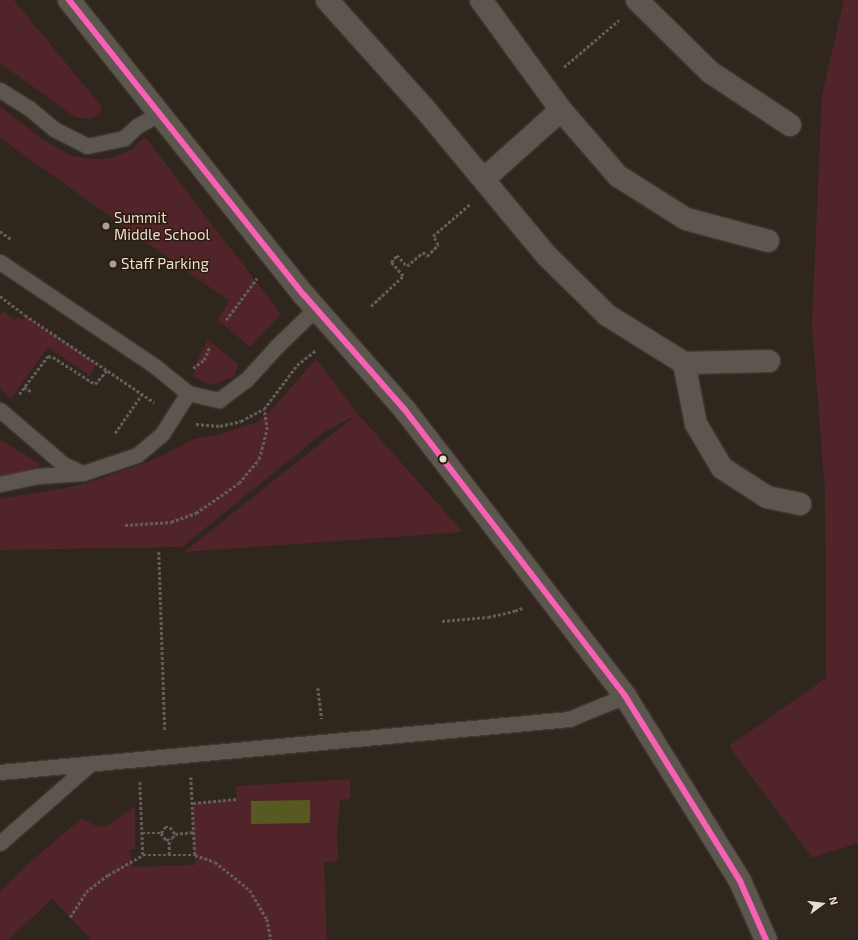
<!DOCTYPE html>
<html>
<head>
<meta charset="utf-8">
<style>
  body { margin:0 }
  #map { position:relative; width:858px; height:940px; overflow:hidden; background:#2f261d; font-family:"Exo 2",sans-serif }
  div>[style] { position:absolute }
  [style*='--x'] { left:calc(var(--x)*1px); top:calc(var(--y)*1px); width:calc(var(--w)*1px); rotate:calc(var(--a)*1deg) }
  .green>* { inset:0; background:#512429 }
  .water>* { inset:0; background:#565920 }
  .path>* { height:2.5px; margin-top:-1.25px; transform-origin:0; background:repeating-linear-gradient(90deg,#635c57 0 3px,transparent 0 5px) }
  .roads { filter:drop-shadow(0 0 1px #4c443d) drop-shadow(0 0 1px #4c443d) }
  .lane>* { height:15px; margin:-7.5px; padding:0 7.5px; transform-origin:7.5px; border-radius:7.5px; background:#5d564f }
  .street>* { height:22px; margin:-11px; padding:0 11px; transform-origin:11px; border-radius:11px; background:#5d564f }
  .secondary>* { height:22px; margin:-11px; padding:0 11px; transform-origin:11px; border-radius:11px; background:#5d564f }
  .bus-1>* { height:6px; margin:-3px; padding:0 3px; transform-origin:3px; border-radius:3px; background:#f860b3 }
  .dots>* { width:11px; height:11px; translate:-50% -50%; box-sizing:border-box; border:2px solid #2c1c0d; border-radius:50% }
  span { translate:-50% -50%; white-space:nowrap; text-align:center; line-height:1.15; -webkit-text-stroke:3px #2c1c0d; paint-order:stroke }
  .poi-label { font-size:15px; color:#e8ddd3 }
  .left { translate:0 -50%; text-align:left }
  .north { position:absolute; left:802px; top:884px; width:40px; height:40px; -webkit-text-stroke:3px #2c1c0d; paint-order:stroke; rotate:75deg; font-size:11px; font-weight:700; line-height:16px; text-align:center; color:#e8ddd3 }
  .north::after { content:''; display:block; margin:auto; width:14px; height:18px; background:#e8ddd3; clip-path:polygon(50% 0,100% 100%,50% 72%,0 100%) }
</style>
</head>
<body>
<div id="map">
  <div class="green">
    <i style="clip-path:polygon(0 0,14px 0,102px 107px,99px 115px,90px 119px,75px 117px,0 63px)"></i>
    <i style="clip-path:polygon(844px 0,858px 0,858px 843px,812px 858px,729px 746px,826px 678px,825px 492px,812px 325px,822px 95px)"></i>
    <i style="clip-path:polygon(0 106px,43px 140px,73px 156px,95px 159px,112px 158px,131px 150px,145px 137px,281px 314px,250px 347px,218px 320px,229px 301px,0 138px)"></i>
    <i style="clip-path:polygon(3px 311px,15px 320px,18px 317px,23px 321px,25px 315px,96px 363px,90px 376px,48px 347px,11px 399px,0 388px,0 313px,2px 314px)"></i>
    <i style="clip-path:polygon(208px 340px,238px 364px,235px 376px,211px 385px,193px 376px,198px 360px)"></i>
    <i style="clip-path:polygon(316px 359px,358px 414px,463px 532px,184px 552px,355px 416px,324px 432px,182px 547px,0 550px,0 499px,66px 488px,97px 480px,153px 460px,195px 439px,220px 434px,258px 422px,274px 407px)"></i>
    <i style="clip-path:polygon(0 439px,41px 465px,28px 471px,0 478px)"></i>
    <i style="clip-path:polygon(350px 779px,350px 799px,340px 800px,337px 832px,338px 861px,324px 863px,327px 940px,92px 940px,52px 899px,8px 940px,0 940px,0 891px,30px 862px,82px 818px,94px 825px,105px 827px,135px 806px,135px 849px,130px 849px,132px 867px,195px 865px,193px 803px,237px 799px,236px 786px)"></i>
  </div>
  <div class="water">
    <i style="clip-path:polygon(310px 800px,310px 823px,251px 824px,251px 801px)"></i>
  </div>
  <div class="path">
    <i style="--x:564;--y:67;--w:72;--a:-40.5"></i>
    <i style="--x:0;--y:231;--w:14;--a:36"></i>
    <i style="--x:0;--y:296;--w:31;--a:37"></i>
    <i style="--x:25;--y:315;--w:156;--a:34"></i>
    <i style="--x:371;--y:306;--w:44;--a:-43.2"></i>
    <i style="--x:403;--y:276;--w:18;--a:-131"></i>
    <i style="--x:391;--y:262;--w:9;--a:-49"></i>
    <i style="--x:397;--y:255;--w:15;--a:48"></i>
    <i style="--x:407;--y:266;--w:21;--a:-41"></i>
    <i style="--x:423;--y:252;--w:6;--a:45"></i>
    <i style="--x:427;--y:256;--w:16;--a:-45"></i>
    <i style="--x:438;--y:245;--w:10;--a:-119"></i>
    <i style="--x:433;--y:236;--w:49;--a:-40.9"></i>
    <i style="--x:226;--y:320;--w:52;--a:-53.6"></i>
    <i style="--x:193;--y:368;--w:14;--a:-36"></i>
    <i style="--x:204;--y:360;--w:15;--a:-67"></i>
    <i style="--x:24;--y:387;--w:9;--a:32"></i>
    <i style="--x:19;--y:394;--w:48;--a:-52.7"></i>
    <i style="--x:48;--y:356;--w:5;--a:11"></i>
    <i style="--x:53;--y:357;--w:50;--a:32.7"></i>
    <i style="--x:95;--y:384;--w:18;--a:-49"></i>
    <i style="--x:196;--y:424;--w:24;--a:5"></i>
    <i style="--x:220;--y:426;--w:22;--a:-13"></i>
    <i style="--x:241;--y:421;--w:26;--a:-28"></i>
    <i style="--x:264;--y:409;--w:55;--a:-53.1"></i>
    <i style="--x:297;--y:365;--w:24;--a:-38"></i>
    <i style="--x:115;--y:433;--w:47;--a:-55.3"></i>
    <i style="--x:125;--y:525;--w:46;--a:-3.7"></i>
    <i style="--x:171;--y:522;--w:27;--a:-20"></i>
    <i style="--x:196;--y:513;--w:52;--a:-34.9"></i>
    <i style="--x:239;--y:483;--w:31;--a:-50"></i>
    <i style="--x:259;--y:459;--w:30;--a:-75"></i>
    <i style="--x:267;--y:430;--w:21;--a:-98"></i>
    <i style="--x:159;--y:552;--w:180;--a:88.1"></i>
    <i style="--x:442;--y:621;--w:46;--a:-5"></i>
    <i style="--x:488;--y:617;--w:28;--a:-13"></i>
    <i style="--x:515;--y:611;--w:8;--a:-23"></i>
    <i style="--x:318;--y:688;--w:31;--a:83"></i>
    <i style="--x:191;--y:777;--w:78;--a:87.1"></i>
    <i style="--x:140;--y:782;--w:73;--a:87.6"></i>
    <i style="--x:193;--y:803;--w:44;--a:-5.2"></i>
    <i style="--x:142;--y:833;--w:19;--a:0"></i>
    <i style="--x:161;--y:833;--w:7;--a:-56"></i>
    <i style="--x:165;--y:827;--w:5;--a:0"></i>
    <i style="--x:170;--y:827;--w:9;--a:54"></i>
    <i style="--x:175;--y:834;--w:19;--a:-6"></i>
    <i style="--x:161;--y:833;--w:9;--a:54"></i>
    <i style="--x:166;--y:840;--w:6;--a:-18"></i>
    <i style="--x:172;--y:838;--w:5;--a:-53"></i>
    <i style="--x:169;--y:855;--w:16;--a:-90"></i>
    <i style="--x:70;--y:917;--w:30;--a:-57"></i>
    <i style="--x:86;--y:892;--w:28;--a:-38"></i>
    <i style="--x:108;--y:875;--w:40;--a:-29.7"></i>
    <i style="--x:143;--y:855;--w:52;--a:0"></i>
    <i style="--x:195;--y:855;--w:21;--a:19"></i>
    <i style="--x:215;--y:862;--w:45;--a:38.7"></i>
    <i style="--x:250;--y:890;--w:34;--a:60"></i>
    <i style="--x:267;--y:919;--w:21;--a:79"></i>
  </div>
  <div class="roads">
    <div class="lane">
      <i style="--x:0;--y:90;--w:34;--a:32"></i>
      <i style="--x:29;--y:108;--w:33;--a:40"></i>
      <i style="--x:54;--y:129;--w:37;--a:27"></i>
      <i style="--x:87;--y:146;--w:38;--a:-12"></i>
      <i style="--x:124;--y:138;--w:18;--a:-43"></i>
      <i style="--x:137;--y:126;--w:25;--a:-29"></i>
      <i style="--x:0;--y:262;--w:188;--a:33.9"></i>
      <i style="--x:156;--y:367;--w:41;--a:39.1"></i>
      <i style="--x:188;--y:393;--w:32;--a:13"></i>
      <i style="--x:219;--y:400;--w:34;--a:-37"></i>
      <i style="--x:246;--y:380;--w:46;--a:-47.6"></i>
      <i style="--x:277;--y:346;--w:53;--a:-44.2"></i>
      <i style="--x:0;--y:410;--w:83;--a:40.6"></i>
      <i style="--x:63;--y:464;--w:21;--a:25"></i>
      <i style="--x:0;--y:484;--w:38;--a:-12"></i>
      <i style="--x:37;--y:476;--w:46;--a:-3.7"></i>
      <i style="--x:83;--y:473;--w:57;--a:-18.4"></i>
      <i style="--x:137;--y:455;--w:33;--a:-40"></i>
      <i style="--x:162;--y:434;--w:49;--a:-57.6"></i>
      <i style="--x:0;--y:772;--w:571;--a:-5.32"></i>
      <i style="--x:569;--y:719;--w:61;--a:-22.3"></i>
      <i style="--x:0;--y:843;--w:120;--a:-41.3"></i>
    </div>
    <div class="street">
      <i style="--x:327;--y:0;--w:145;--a:48.1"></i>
      <i style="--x:424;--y:108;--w:192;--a:50.3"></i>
      <i style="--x:547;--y:256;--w:84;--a:44.5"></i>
      <i style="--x:607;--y:315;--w:91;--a:31.9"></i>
      <i style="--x:684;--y:363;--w:85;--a:-1.3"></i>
      <i style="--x:481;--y:0;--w:136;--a:54"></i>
      <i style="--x:561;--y:110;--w:87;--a:49.2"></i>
      <i style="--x:618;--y:176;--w:80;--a:32.3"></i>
      <i style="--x:686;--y:219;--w:85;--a:15"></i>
      <i style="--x:637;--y:0;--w:103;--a:44.6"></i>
      <i style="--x:710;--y:72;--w:96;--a:33.5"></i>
      <i style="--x:484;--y:179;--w:103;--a:-41.9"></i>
      <i style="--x:684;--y:363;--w:62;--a:78.9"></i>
      <i style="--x:696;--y:424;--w:51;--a:59.4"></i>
      <i style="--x:722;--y:468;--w:54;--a:32.8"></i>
      <i style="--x:767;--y:497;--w:34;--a:12"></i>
    </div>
    <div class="secondary">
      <i style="--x:69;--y:0;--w:377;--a:51.5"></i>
      <i style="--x:304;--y:295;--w:153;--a:48.7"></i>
      <i style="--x:405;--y:410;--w:361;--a:52.4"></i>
      <i style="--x:625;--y:696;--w:218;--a:58.1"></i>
      <i style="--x:740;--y:881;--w:64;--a:66.2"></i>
    </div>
  </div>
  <div class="bus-1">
    <i style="--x:69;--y:0;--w:377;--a:51.5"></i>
    <i style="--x:304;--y:295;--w:153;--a:48.7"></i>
    <i style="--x:405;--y:410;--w:361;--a:52.4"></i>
    <i style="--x:625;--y:696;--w:218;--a:58.1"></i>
    <i style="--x:740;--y:881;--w:64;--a:66.2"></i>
  </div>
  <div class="dots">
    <i style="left:106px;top:226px;background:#a79d93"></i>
    <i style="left:113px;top:264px;background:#a79d93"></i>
    <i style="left:443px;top:459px;background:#e8ddd3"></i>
  </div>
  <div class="poi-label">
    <span class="left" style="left:114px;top:226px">Summit<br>Middle School</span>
    <span class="left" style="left:121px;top:264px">Staff Parking</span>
  </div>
  <div class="north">N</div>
</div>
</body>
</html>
